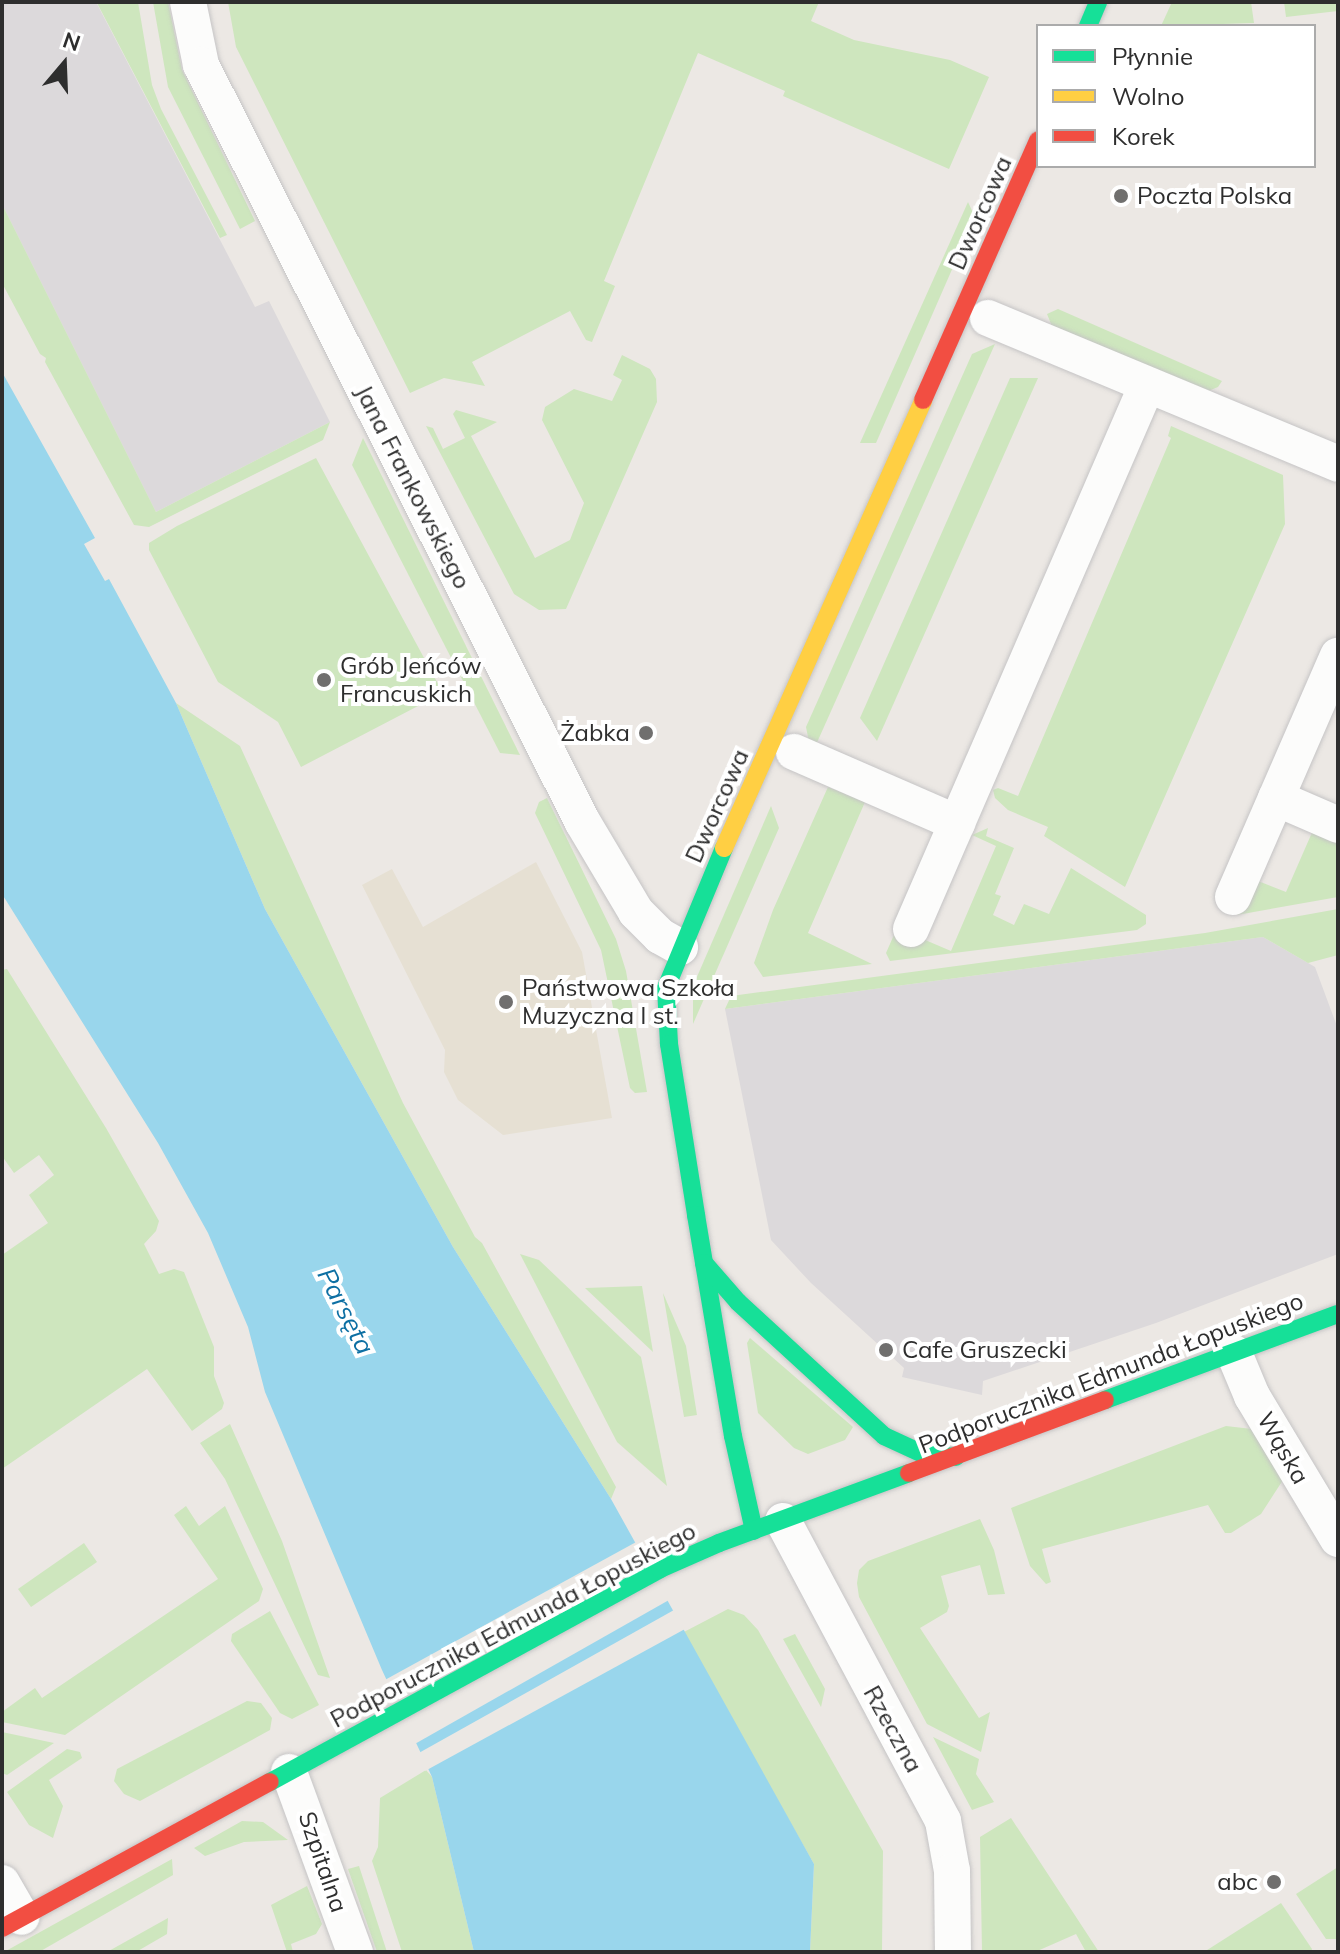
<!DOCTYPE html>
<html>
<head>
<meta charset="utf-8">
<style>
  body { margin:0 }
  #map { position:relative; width:1340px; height:1954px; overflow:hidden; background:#ece8e4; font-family:Mulish,sans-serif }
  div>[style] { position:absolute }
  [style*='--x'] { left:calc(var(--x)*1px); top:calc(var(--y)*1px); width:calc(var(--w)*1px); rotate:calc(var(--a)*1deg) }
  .industrial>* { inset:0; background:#dcd9db }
  .education>* { inset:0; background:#e6e0d3 }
  .green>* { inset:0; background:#cee6be }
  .water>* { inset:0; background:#99d6ec }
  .pier>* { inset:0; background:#ece8e4 }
  .roads { filter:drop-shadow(0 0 2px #c5c4c5) drop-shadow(0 0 2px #c5c4c5) }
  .street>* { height:36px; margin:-18px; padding:0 18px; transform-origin:18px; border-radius:18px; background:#fcfcfb }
  .fast>* { height:18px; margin:-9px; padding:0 9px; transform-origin:9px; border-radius:9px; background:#16e098 }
  .slow>* { height:18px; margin:-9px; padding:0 9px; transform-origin:9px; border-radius:9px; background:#ffcf43 }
  .jam>* { height:18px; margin:-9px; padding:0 9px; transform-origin:9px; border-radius:9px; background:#f24e42 }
  .dots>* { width:22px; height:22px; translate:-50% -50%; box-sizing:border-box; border:4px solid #fff; border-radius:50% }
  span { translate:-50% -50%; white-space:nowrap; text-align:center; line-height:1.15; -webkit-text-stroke:8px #fff; paint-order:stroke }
  .poi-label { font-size:24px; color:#2e2e2e }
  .left { translate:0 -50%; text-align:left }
  .right { translate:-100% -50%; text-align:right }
  .street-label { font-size:24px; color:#2e2e2e }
  .water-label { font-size:26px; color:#0d6fa3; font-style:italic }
  .frame { position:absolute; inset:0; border:4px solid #2e2e2e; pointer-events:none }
  .legend { position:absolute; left:1036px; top:24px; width:280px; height:144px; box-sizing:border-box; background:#fff; border:2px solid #ababab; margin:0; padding:10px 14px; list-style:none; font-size:24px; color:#2e2e2e }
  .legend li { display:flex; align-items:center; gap:16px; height:40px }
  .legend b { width:40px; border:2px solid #ababab }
  .north { position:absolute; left:24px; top:24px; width:80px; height:80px; -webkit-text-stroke:6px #fff; paint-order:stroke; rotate:19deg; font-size:22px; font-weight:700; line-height:32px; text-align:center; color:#2e2e2e }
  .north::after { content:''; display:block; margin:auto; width:28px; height:36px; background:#2e2e2e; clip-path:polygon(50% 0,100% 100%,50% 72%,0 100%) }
</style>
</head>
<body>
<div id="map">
  <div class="industrial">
    <i style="clip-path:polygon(2px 2px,96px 2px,255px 307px,269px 301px,330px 422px,156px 512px,2px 204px)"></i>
    <i style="clip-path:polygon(1263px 937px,1315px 967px,1338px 1029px,1338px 1254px,1156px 1323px,983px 1381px,982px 1395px,902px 1377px,904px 1368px,811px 1283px,771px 1240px,725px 1009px)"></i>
  </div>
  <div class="education">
    <i style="clip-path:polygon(536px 862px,582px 952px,612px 1118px,503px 1135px,458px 1100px,444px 1072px,445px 1050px,362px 885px,392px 869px,423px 927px)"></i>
  </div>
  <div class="green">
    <i style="clip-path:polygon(138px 2px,152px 85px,161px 109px,227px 235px,220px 238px,97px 3px)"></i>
    <i style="clip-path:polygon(153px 2px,168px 2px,182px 70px,255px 221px,240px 229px,168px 87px)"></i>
    <i style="clip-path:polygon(228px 2px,819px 2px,811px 21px,854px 40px,950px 60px,989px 77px,949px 169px,783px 96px,785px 91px,698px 53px,604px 281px,615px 286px,592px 342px,586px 340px,570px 311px,472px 362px,485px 386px,444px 378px,410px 393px,236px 47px)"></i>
    <i style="clip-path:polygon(1172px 2px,1251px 2px,1254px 23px,1161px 26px)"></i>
    <i style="clip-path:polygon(1284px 2px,1338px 2px,1338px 11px,1286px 17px)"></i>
    <i style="clip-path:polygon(968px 202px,975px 217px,876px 443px,860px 443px)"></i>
    <i style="clip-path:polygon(2px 204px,156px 512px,330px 422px,323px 440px,149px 527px,134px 525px,45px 362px,46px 358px,40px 354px,2px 283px)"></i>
    <i style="clip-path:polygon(1058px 309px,1222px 381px,1218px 387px,1201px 394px,1055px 334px,1047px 314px)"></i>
    <i style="clip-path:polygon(995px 344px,815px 747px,809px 742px,806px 727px,972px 354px)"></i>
    <i style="clip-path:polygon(622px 355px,650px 369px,656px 379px,657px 402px,566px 609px,539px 610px,514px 594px,426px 426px,433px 428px,443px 449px,465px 438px,453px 414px,456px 410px,497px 422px,471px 436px,535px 558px,570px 540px,584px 503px,542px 420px,545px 407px,574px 389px,612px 401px,622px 380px,613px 375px)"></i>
    <i style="clip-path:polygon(1010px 378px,1038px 378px,877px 741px,860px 718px)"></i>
    <i style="clip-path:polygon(1171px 426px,1283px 475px,1285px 524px,1125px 887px,1044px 836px,1048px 827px,1008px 810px,995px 798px,993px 790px,998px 788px,1018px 796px,1171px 438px,1168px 436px)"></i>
    <i style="clip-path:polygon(363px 438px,520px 755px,500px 753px,352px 465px)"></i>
    <i style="clip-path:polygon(316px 458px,443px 693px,301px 767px,278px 722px,218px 682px,149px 550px,149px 543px,177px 526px)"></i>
    <i style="clip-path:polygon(176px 703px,240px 746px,403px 1103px,475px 1237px,482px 1243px,616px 1487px,611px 1499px,453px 1247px,265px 909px)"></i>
    <i style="clip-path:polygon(828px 787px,865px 802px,808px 933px,872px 964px,763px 977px,754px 963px,773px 910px)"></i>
    <i style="clip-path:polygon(547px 798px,616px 939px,626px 971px,647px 1092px,635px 1093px,630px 1088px,601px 950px,535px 813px,539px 802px)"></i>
    <i style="clip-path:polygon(771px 806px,779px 828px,693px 1024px,693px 986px)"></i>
    <i style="clip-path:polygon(988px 828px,986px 836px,1014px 848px,995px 894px,1001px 896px,993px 915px,1014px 925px,1024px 904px,1049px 914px,1071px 868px,1146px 915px,1146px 924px,1137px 930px,890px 961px,886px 953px,897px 928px,951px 951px,996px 846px,972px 835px)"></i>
    <i style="clip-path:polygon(1314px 828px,1338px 838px,1338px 897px,1237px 915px,1253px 879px,1286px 892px)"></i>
    <i style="clip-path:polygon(1338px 909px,1338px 955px,1308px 963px,1263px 937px,725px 1009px,731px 996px,1205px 933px)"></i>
    <i style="clip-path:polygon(7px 969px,106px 1128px,159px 1221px,156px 1231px,144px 1244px,159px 1274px,174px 1269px,184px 1272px,214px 1347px,214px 1376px,224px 1403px,222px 1409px,192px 1431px,147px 1369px,2px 1469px,2px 1255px,48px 1223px,29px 1195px,54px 1175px,39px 1155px,14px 1173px,2px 1156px,2px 970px)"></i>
    <i style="clip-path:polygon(520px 1254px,539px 1260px,641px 1357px,667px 1486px,617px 1442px)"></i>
    <i style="clip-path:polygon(642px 1286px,653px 1352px,585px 1288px)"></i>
    <i style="clip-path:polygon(663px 1293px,686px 1346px,697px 1415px,684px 1417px)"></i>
    <i style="clip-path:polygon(750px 1338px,853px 1427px,845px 1440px,808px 1454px,794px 1448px,758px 1413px,747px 1343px)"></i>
    <i style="clip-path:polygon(230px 1424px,282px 1541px,330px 1678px,318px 1675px,225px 1479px,200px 1443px)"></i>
    <i style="clip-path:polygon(1226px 1426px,1252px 1429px,1283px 1480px,1261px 1514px,1231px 1533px,1225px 1533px,1208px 1505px,1042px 1549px,1051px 1582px,1046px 1584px,1030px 1566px,1011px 1508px)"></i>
    <i style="clip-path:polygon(186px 1506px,199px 1526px,225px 1506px,263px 1589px,259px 1601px,65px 1735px,2px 1722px,2px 1712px,35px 1688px,42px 1698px,218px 1579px,174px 1515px)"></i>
    <i style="clip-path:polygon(980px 1519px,994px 1550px,1005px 1594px,988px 1595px,980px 1565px,941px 1576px,949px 1606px,947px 1612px,920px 1628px,979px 1718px,990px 1712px,981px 1752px,927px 1724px,859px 1597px,857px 1583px,859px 1570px,868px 1561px)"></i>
    <i style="clip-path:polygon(84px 1543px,97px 1562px,31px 1607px,18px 1589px)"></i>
    <i style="clip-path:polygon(728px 1609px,744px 1615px,758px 1630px,883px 1851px,882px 1952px,810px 1952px,814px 1864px,682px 1633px)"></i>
    <i style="clip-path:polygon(270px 1611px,319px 1705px,292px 1719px,280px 1713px,231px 1641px,232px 1634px)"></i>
    <i style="clip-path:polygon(795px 1634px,825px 1689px,821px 1707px,783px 1639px)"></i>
    <i style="clip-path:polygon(247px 1701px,261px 1703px,272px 1718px,270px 1730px,140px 1801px,124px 1794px,114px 1781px,117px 1769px)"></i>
    <i style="clip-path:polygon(2px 1732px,54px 1743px,7px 1775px,2px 1773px)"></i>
    <i style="clip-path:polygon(933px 1737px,979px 1759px,976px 1774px,994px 1802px,972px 1810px)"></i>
    <i style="clip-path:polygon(67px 1749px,80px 1752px,82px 1758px,49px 1780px,63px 1806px,53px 1838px,29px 1825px,7px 1792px)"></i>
    <i style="clip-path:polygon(426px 1770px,432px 1777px,474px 1952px,402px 1952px,372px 1861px,378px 1847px,380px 1798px)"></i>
    <i style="clip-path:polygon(1011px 1818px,1099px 1952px,1086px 1952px,1076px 1934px,1035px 1952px,982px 1952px,980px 1837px)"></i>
    <i style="clip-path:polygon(242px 1821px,263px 1822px,288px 1840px,244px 1842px,205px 1856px,194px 1848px)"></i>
    <i style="clip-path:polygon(172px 1859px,173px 1875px,39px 1952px,4px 1952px)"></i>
    <i style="clip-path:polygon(359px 1866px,387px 1952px,377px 1952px,348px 1869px)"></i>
    <i style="clip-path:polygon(1338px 1867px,1338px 1939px,1326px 1939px,1296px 1894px)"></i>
    <i style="clip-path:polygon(307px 1886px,322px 1924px,316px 1934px,291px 1944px,293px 1952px,287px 1952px,271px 1905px)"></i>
    <i style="clip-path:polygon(1281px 1903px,1312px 1949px,1311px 1952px,1204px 1952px)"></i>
    <i style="clip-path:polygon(168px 1918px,167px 1934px,136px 1952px,107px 1952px)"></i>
  </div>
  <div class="water">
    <i style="clip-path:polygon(2px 372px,95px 538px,84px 544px,105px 581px,109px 579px,176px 703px,265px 909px,453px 1247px,611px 1499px,814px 1864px,810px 1952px,474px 1952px,432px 1777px,382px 1670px,265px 1392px,248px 1327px,208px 1233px,158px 1143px,2px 894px)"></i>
  </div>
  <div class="pier">
    <i style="clip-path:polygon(638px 1541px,669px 1600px,413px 1745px,383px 1681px)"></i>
    <i style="clip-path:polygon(674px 1610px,685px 1629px,425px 1771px,417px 1754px)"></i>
  </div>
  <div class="roads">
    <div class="street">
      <i style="--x:188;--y:2;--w:64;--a:78.3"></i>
      <i style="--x:201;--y:65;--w:847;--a:63.25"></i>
      <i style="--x:582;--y:821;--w:106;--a:59.3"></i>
      <i style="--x:636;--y:912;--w:34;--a:45"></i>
      <i style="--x:660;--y:936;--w:23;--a:29"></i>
      <i style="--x:988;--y:318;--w:379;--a:22.6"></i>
      <i style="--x:794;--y:752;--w:178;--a:23.5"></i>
      <i style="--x:1276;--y:798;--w:68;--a:23.5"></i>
      <i style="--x:1233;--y:897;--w:263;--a:-66.5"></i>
      <i style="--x:911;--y:929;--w:593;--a:-66.55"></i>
      <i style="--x:1234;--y:1353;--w:47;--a:67.3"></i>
      <i style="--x:1252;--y:1396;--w:167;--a:59"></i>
      <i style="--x:783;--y:1521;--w:340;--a:61.9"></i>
      <i style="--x:943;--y:1821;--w:51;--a:79.8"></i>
      <i style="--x:952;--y:1871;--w:81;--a:89.3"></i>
      <i style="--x:289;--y:1772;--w:192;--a:69.9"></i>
      <i style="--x:2;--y:1883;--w:39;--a:60"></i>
    </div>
    <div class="fast">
      <i style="--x:1088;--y:26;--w:26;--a:-67"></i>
      <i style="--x:724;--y:848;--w:152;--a:112.5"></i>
      <i style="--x:666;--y:988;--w:56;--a:86.9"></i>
      <i style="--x:669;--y:1044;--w:173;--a:81"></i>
      <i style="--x:696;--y:1215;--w:224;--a:80.5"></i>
      <i style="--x:733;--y:1436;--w:97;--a:77.5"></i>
      <i style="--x:704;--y:1263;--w:52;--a:48.9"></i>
      <i style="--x:738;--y:1302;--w:198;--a:42.5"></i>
      <i style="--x:884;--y:1436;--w:43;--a:24.8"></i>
      <i style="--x:923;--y:1454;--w:33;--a:5"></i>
      <i style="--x:1105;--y:1400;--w:248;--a:-20.3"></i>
      <i style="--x:270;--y:1782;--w:444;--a:-28.6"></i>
      <i style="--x:660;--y:1569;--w:64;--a:-23.8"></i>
      <i style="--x:719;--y:1543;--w:202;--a:-20.2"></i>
    </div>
    <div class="slow">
      <i style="--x:724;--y:848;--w:490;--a:-66"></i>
    </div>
    <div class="jam">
      <i style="--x:923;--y:400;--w:284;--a:-66.1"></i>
      <i style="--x:909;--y:1473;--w:209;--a:-20.4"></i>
      <i style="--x:2;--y:1928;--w:305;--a:-28.6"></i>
    </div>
  </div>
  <div class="dots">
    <i style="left:1121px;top:196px;background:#706f6e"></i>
    <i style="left:324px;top:680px;background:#706f6e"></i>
    <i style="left:646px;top:733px;background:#706f6e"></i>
    <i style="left:506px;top:1002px;background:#706f6e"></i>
    <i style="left:886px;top:1350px;background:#706f6e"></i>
    <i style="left:1274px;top:1882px;background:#706f6e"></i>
  </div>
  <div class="poi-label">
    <span class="left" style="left:1137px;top:196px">Poczta Polska</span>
    <span class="left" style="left:340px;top:680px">Grób Jeńców<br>Francuskich</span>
    <span class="right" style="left:630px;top:733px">Żabka</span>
    <span class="left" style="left:522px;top:1002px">Państwowa Szkoła<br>Muzyczna I st.</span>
    <span class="left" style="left:902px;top:1350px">Cafe Gruszecki</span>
    <span class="right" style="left:1258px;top:1882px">abc</span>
  </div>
  <div class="street-label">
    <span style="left:980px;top:213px;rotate:-66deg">Dworcowa</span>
    <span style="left:413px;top:487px;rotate:63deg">Jana Frankowskiego</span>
    <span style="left:717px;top:806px;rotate:-66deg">Dworcowa</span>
    <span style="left:1111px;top:1373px;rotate:-21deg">Podporucznika Edmunda Łopuskiego</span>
    <span style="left:1283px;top:1448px;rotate:60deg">Wąska</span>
    <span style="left:513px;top:1625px;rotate:-28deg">Podporucznika Edmunda Łopuskiego</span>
    <span style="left:893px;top:1729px;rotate:61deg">Rzeczna</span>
    <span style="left:323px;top:1862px;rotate:71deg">Szpitalna</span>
  </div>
  <div class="water-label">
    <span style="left:346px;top:1311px;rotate:63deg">Parsęta</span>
  </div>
  <div class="frame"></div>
  <ul class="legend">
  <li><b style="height:10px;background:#16e098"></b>Płynnie</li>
  <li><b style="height:10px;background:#ffcf43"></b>Wolno</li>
  <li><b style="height:10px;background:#f24e42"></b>Korek</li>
  </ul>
  <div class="north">N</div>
</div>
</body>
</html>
